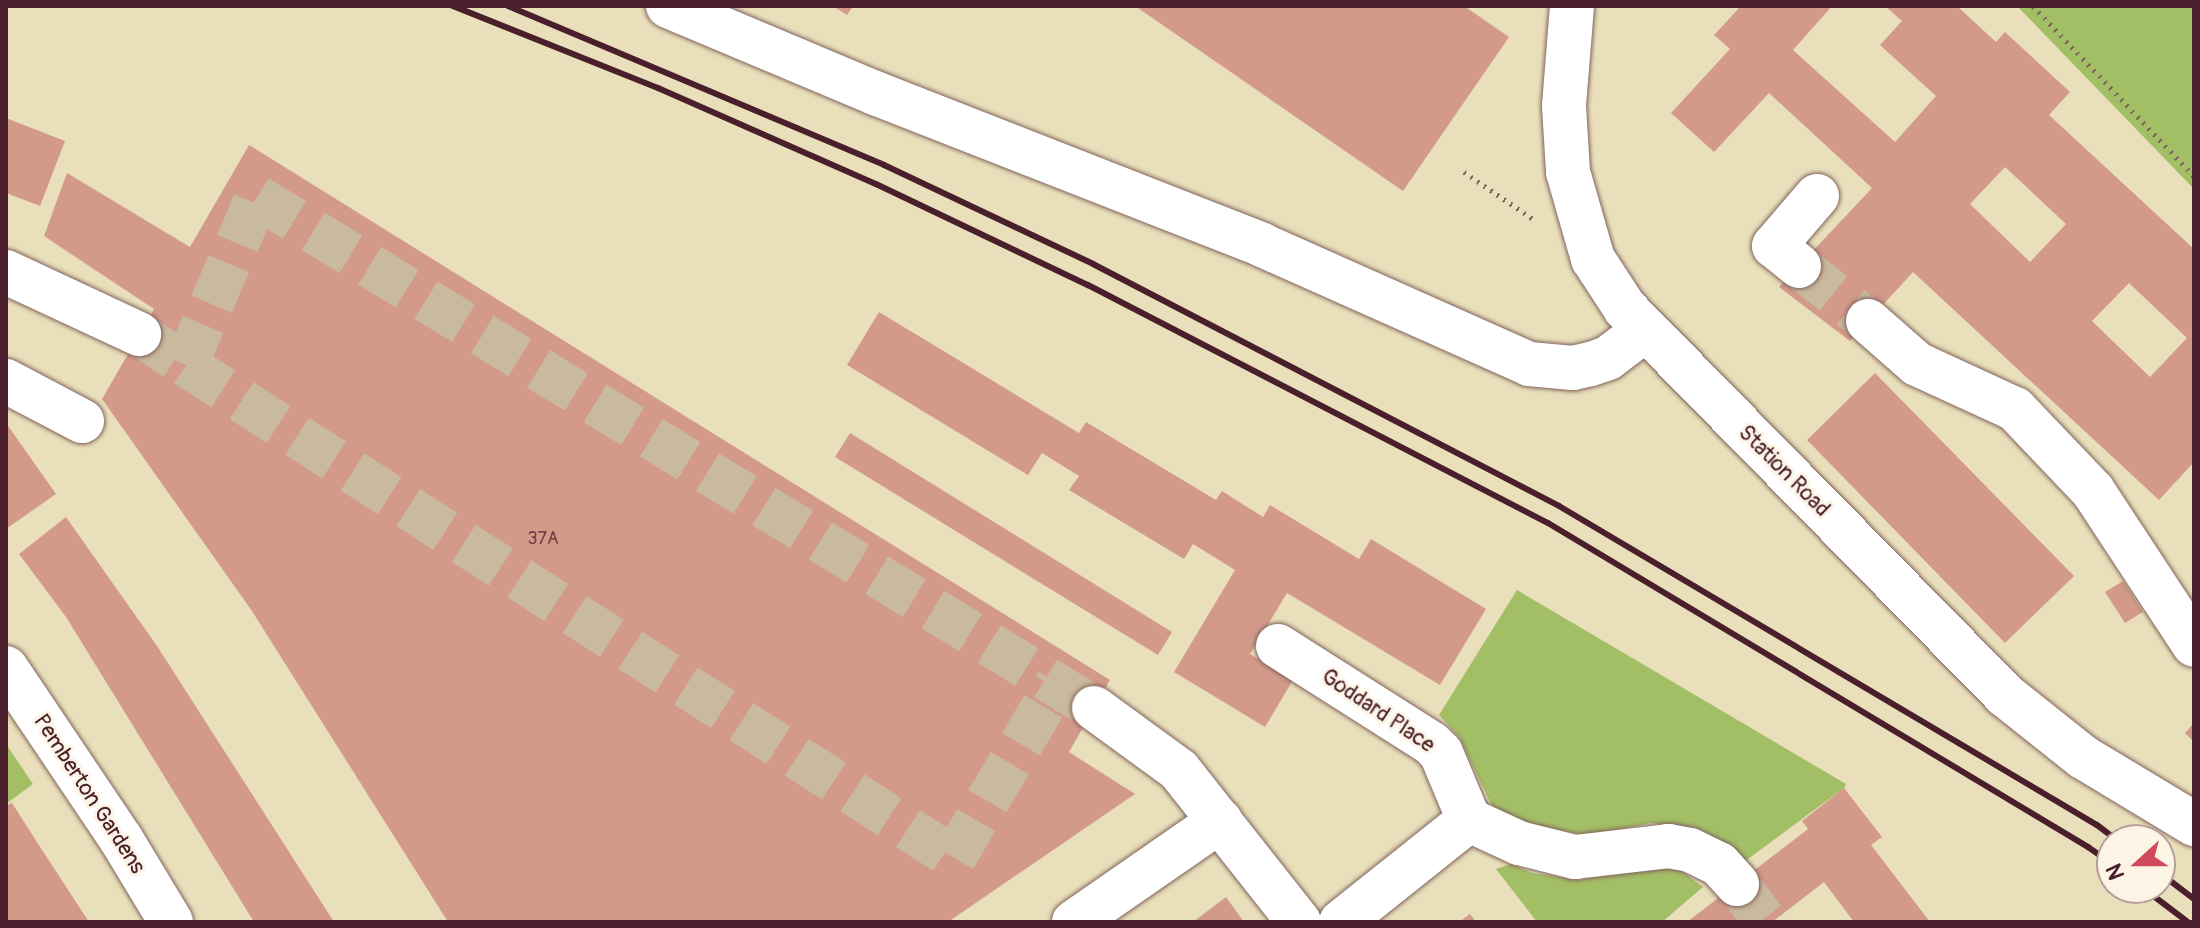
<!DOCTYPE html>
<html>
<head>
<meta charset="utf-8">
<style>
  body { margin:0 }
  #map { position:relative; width:2200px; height:928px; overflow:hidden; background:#e9e0bb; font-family:Pangolin,sans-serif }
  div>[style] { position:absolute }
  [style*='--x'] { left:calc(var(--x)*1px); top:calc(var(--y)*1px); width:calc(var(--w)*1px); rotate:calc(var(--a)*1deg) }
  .green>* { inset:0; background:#a3bf66 }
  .building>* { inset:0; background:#d39a8a }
  .minor-tunnel>* { height:44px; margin-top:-22px; transform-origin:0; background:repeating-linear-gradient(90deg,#c9b99e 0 44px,transparent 0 66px) }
  .path>* { height:5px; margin-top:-2.5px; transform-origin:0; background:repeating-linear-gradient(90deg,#82635d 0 2px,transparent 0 8px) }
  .roads { filter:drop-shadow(0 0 2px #82635d) drop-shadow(0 0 2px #82635d) }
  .minor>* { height:44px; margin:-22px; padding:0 22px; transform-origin:22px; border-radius:22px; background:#fff }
  .rail>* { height:6px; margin:-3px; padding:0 3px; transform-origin:3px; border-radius:3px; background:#4a1f2b }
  span { translate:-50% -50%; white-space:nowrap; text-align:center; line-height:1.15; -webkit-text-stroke:6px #fcf5e5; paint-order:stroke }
  .number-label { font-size:18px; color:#6c3e43 }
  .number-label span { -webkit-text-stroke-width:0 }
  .street-label { font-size:22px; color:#4a1f2b }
  .frame { position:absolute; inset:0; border:8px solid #4a1f2b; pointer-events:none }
  .north { position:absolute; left:2096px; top:824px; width:80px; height:80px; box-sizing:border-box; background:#fcf5e5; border:2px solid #b59f9b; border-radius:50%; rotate:249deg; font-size:22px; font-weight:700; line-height:32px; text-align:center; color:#4a1f2b }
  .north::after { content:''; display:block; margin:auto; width:28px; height:36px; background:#d1495b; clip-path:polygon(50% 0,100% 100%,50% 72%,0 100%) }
</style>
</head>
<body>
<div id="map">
  <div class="green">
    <i style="clip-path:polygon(2017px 6px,2194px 6px,2194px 189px)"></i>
    <i style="clip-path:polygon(1517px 590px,1846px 784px,1844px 788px,1744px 862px,1680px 827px,1651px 823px,1589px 835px,1537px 827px,1493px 808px,1459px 737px,1439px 715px)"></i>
    <i style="clip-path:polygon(6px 744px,33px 784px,6px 804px)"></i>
    <i style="clip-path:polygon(1511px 864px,1532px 873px,1579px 880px,1662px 866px,1680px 870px,1703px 887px,1662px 922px,1537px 922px,1496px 869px)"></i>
  </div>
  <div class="building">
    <i style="clip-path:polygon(833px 6px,853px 6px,847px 15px)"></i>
    <i style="clip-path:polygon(1135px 6px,1464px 6px,1509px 37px,1403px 191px)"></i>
    <i style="clip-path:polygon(evenodd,1741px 6px,1832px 6px,1793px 50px,1895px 142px,1936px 96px,1880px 45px,1902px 21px,1885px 6px,1957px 6px,1996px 42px,2005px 32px,2070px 92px,2049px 115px,2194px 249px,2194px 462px,2159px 500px,1913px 272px,1850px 341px,1779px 287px,1872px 188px,1769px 93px,1714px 152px,1671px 113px,1730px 49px,1714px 35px,1741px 6px,2005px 167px,2066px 224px,2030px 262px,1970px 204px,2005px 167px,1741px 6px,2129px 283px,2187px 338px,2150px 377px,2092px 321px,2129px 283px)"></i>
    <i style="clip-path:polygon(6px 118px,65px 141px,40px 206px,6px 193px)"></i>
    <i style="clip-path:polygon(249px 145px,1110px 680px,1069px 752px,1135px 794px,948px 922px,448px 922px,252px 611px,102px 399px,154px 309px,44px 236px,67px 173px,190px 247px)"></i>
    <i style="clip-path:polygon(879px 312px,1079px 433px,1086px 422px,1216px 500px,1222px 491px,1263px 517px,1270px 505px,1359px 559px,1371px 539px,1486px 609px,1440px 685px,1287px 593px,1250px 654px,1293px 680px,1265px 727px,1174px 672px,1235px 570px,1193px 544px,1184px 559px,1069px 490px,1079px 476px,1042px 453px,1028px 475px,847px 365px)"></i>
    <i style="clip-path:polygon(1875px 373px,2074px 576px,2005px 643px,1807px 440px)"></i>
    <i style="clip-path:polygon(6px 423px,56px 494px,6px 529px)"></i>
    <i style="clip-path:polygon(850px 433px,1172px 632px,1158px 655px,835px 457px)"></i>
    <i style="clip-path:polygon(66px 517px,157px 646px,334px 922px,254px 922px,66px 617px,19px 554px)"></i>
    <i style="clip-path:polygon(2123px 581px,2143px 612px,2125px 623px,2105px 592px)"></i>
    <i style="clip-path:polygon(2194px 723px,2194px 742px,2185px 733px)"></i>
    <i style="clip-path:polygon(1844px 788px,1882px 837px,1871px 845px,1930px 922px,1854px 922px,1824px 882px,1772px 922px,1687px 922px,1808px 829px,1802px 821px)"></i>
    <i style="clip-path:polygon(12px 803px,33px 836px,89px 922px,9px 922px,6px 917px,6px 806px)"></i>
    <i style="clip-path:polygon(1226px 897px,1244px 922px,1193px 922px)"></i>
    <i style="clip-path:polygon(1470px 914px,1476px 922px,1459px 922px)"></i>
  </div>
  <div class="minor-tunnel">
    <i style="--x:1799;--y:266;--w:88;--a:38.6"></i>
    <i style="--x:139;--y:334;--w:56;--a:33.4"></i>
    <i style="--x:186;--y:365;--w:182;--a:-67.1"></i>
    <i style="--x:257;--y:197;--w:981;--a:31.4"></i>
    <i style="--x:186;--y:365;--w:913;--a:32.7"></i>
    <i style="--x:954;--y:858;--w:203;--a:-59.5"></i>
    <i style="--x:1737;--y:884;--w:48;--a:52.7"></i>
  </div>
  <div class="path">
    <i style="--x:2033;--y:6;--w:234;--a:46.6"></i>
    <i style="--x:1464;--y:172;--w:87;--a:34.2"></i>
  </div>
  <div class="roads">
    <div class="minor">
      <i style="--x:668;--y:6;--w:225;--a:22.8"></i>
      <i style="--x:875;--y:93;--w:416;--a:21.4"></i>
      <i style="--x:1262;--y:245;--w:292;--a:24"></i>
      <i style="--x:1529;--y:364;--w:44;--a:5.2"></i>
      <i style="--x:1573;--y:368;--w:18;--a:-13"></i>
      <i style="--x:1591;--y:364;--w:18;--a:-19"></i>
      <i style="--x:1608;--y:358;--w:46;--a:-37.1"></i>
      <i style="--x:1572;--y:6;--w:100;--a:94.6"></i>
      <i style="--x:1564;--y:106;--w:66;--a:86.5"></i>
      <i style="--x:1568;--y:172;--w:91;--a:74"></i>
      <i style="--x:1593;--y:259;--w:59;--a:56.9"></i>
      <i style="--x:1625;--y:308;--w:542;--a:45.52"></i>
      <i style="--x:2005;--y:695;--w:100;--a:38.5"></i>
      <i style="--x:2083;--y:757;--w:130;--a:31.1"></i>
      <i style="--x:1799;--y:266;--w:32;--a:-141"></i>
      <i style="--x:1774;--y:246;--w:66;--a:-49.3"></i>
      <i style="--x:6;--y:272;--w:147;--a:25"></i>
      <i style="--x:1868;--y:321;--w:65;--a:41.3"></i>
      <i style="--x:1917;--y:364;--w:108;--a:24.7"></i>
      <i style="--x:2015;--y:409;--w:113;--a:46.4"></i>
      <i style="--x:2093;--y:491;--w:184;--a:56.7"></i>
      <i style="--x:6;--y:381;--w:86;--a:27.8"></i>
      <i style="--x:1278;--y:646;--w:181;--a:32.4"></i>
      <i style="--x:1431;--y:743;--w:14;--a:45"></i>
      <i style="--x:1441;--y:753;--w:73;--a:67.3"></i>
      <i style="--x:1469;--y:820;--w:164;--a:141.4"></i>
      <i style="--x:6;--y:668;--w:206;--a:56.1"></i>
      <i style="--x:121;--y:839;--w:97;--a:58.9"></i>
      <i style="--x:1094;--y:708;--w:105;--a:36.1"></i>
      <i style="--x:1179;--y:770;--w:194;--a:51.7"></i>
      <i style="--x:1469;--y:820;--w:55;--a:24.7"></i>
      <i style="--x:1519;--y:843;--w:58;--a:14"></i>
      <i style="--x:1575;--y:857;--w:94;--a:-6.7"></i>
      <i style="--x:1668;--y:846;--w:22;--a:10"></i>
      <i style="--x:1690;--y:850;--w:32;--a:26"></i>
      <i style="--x:1719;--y:864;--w:27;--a:48"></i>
      <i style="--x:1074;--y:922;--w:178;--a:-34.7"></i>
    </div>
  </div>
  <div class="rail">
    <i style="--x:453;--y:6;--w:221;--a:21.8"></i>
    <i style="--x:658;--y:88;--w:238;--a:23.8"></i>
    <i style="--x:876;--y:184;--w:235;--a:25.5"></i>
    <i style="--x:1088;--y:285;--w:518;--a:27.36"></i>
    <i style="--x:1548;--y:523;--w:630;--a:30.96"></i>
    <i style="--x:2088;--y:847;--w:29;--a:35"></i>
    <i style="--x:508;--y:6;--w:408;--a:22.9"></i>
    <i style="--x:884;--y:165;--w:231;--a:25.3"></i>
    <i style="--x:1093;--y:264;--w:525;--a:27.44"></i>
    <i style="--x:1559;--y:506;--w:625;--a:30.67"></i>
    <i style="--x:2097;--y:825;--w:25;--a:37"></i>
    <i style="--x:2160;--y:873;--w:43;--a:37.4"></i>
    <i style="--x:2143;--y:888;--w:56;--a:37.1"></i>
  </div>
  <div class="number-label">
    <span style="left:543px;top:539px">37A</span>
  </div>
  <div class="street-label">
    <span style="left:1784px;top:471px;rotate:45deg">Station Road</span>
    <span style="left:1378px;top:711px;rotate:34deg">Goddard Place</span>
    <span style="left:89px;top:794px;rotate:57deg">Pemberton Gardens</span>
  </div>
  <div class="frame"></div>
  <div class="north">N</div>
</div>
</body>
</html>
